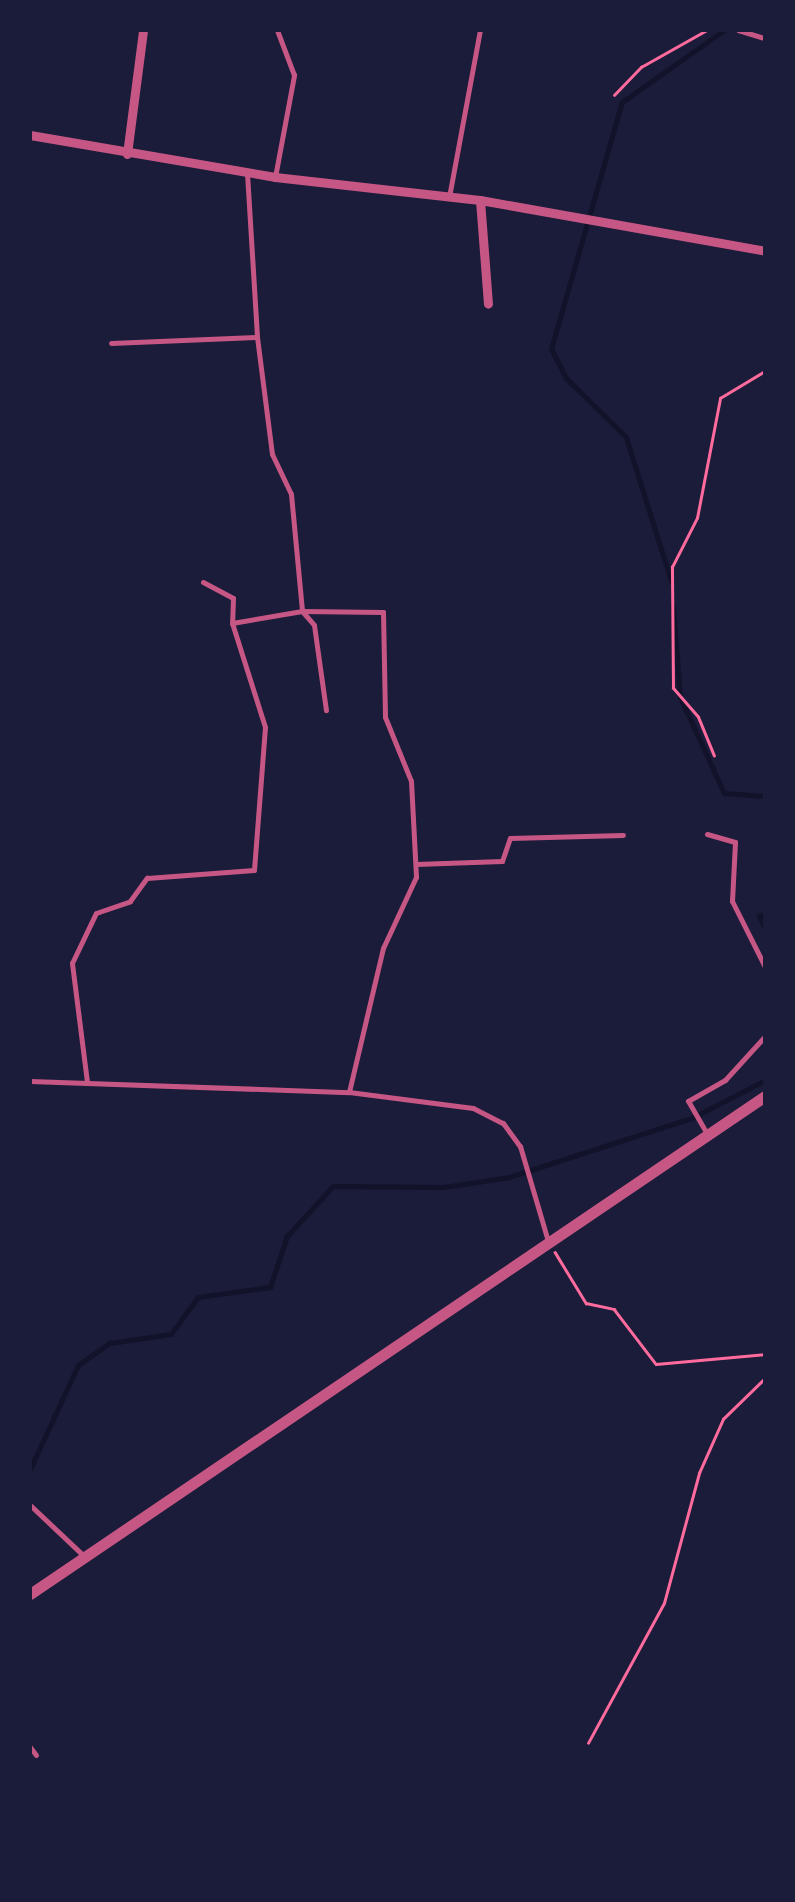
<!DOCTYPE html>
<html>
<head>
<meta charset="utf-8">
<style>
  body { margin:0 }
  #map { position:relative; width:795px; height:1902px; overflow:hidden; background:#1b1b3a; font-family:Jost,sans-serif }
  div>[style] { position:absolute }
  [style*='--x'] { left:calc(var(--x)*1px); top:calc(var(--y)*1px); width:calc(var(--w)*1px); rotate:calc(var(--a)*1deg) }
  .stream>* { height:5px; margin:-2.5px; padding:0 2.5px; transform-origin:2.5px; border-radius:2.5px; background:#12122b }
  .path>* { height:2.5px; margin:-1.25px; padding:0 1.25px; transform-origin:1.25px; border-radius:1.25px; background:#ff6b9d }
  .service>* { height:5px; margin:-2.5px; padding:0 2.5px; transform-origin:2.5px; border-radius:2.5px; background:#c65784 }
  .minor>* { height:9px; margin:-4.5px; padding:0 4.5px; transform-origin:4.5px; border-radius:4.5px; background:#c65784 }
  .tertiary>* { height:11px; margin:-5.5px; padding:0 5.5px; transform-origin:5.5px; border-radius:5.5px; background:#c65784 }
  span { translate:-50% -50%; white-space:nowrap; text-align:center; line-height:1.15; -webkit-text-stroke:8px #1b1b3a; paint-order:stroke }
  .frame { position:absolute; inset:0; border:32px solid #1b1b3a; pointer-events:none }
</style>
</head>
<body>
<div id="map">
  <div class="stream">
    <i style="--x:671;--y:581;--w:151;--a:-107.4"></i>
    <i style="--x:626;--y:437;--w:84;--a:-135.5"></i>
    <i style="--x:566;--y:378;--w:33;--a:-117"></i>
    <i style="--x:551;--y:349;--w:257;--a:-74"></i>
    <i style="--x:622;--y:102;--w:125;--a:-35.2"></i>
    <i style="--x:673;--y:607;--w:90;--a:85.6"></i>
    <i style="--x:680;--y:697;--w:106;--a:65.4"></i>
    <i style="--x:724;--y:793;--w:41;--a:4.2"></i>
    <i style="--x:765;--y:913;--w:7;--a:153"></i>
    <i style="--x:759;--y:916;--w:14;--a:65"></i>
    <i style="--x:30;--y:1469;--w:115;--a:-65.2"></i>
    <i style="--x:78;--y:1365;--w:39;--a:-35"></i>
    <i style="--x:110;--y:1343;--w:62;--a:-8.4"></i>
    <i style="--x:171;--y:1334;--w:46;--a:-53.9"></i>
    <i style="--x:198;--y:1297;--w:73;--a:-7.9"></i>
    <i style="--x:270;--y:1287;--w:54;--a:-71.6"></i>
    <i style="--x:287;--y:1236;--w:68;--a:-47.4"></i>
    <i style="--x:333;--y:1186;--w:111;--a:0.5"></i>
    <i style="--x:444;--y:1187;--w:66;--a:-8.7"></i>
    <i style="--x:509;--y:1177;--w:192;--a:-17.9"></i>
    <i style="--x:692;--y:1118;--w:82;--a:-27.5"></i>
  </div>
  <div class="path">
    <i style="--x:614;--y:95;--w:39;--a:-46"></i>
    <i style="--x:641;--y:67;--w:76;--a:-29.3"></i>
    <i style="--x:714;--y:756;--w:42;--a:-112.3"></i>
    <i style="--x:698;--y:717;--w:38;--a:-131"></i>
    <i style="--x:673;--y:688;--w:121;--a:-90.5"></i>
    <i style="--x:672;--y:567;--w:55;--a:-63"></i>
    <i style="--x:697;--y:518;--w:122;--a:-79.1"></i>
    <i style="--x:720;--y:398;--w:52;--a:-31"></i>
    <i style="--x:555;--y:1252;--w:60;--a:58.7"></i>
    <i style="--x:586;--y:1303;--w:29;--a:12"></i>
    <i style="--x:614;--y:1309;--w:69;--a:52.6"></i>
    <i style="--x:656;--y:1364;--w:109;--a:-5.2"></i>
    <i style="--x:588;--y:1743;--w:159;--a:-61.5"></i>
    <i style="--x:664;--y:1603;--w:135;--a:-74.9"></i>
    <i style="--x:699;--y:1473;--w:59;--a:-66"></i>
    <i style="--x:723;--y:1419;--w:59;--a:-44.3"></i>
  </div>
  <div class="service">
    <i style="--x:738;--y:30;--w:28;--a:17"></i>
    <i style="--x:247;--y:173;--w:164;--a:86.5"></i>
    <i style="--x:257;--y:337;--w:118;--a:82.7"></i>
    <i style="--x:272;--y:454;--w:44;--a:64.6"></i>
    <i style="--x:291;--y:494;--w:118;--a:84.6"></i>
    <i style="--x:302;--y:611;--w:81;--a:0.7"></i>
    <i style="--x:383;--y:612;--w:105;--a:88.9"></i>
    <i style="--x:385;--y:717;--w:69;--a:67.9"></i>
    <i style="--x:411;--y:781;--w:96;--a:87"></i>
    <i style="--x:416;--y:877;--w:78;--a:114.9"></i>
    <i style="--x:383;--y:948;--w:148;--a:103.3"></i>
    <i style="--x:275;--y:177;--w:104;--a:-79.4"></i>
    <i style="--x:294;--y:75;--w:48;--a:-110.7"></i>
    <i style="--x:449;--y:197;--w:170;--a:-79.5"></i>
    <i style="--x:111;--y:343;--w:146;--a:-2.4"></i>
    <i style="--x:203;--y:582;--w:34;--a:28"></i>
    <i style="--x:233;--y:598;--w:25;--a:92"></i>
    <i style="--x:707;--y:834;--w:29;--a:16"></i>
    <i style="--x:735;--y:842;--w:59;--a:92.9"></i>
    <i style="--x:732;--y:901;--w:74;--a:63.4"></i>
    <i style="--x:416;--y:864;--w:86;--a:-2"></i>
    <i style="--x:502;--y:861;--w:24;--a:-71"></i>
    <i style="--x:510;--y:838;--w:113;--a:-1.5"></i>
    <i style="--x:30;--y:1081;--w:319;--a:2"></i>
    <i style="--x:349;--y:1092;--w:125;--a:7.4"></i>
    <i style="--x:473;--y:1108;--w:34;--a:27"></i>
    <i style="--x:503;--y:1123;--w:29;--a:54"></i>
    <i style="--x:520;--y:1146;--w:96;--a:73.6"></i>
    <i style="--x:87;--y:1082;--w:120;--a:-97.2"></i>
    <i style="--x:72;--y:963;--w:55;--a:-64.4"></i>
    <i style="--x:96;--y:913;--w:36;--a:-19"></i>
    <i style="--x:130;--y:901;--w:29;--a:-54"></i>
    <i style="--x:147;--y:878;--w:107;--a:-4.3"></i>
    <i style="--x:254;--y:870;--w:143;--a:-85.6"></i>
    <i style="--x:265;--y:727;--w:109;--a:-107.6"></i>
    <i style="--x:232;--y:623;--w:71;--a:-9.7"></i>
    <i style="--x:302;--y:611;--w:18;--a:49"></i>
    <i style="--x:314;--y:625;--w:86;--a:82"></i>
    <i style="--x:706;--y:1132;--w:36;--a:-120"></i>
    <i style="--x:688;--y:1101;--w:43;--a:-29.6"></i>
    <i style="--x:725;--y:1080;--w:59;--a:-47.7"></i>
    <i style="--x:30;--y:1505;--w:74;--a:43.4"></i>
    <i style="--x:30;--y:1747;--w:10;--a:53"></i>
  </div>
  <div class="minor">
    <i style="--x:30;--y:135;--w:249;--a:9.7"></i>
    <i style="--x:275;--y:177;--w:206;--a:6.4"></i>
    <i style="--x:480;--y:200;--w:290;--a:10.1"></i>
    <i style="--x:127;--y:154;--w:125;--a:-82.6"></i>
    <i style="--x:480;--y:200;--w:104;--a:85.6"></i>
  </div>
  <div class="tertiary">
    <i style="--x:30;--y:1594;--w:888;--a:-34.12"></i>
  </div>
  <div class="frame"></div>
</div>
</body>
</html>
